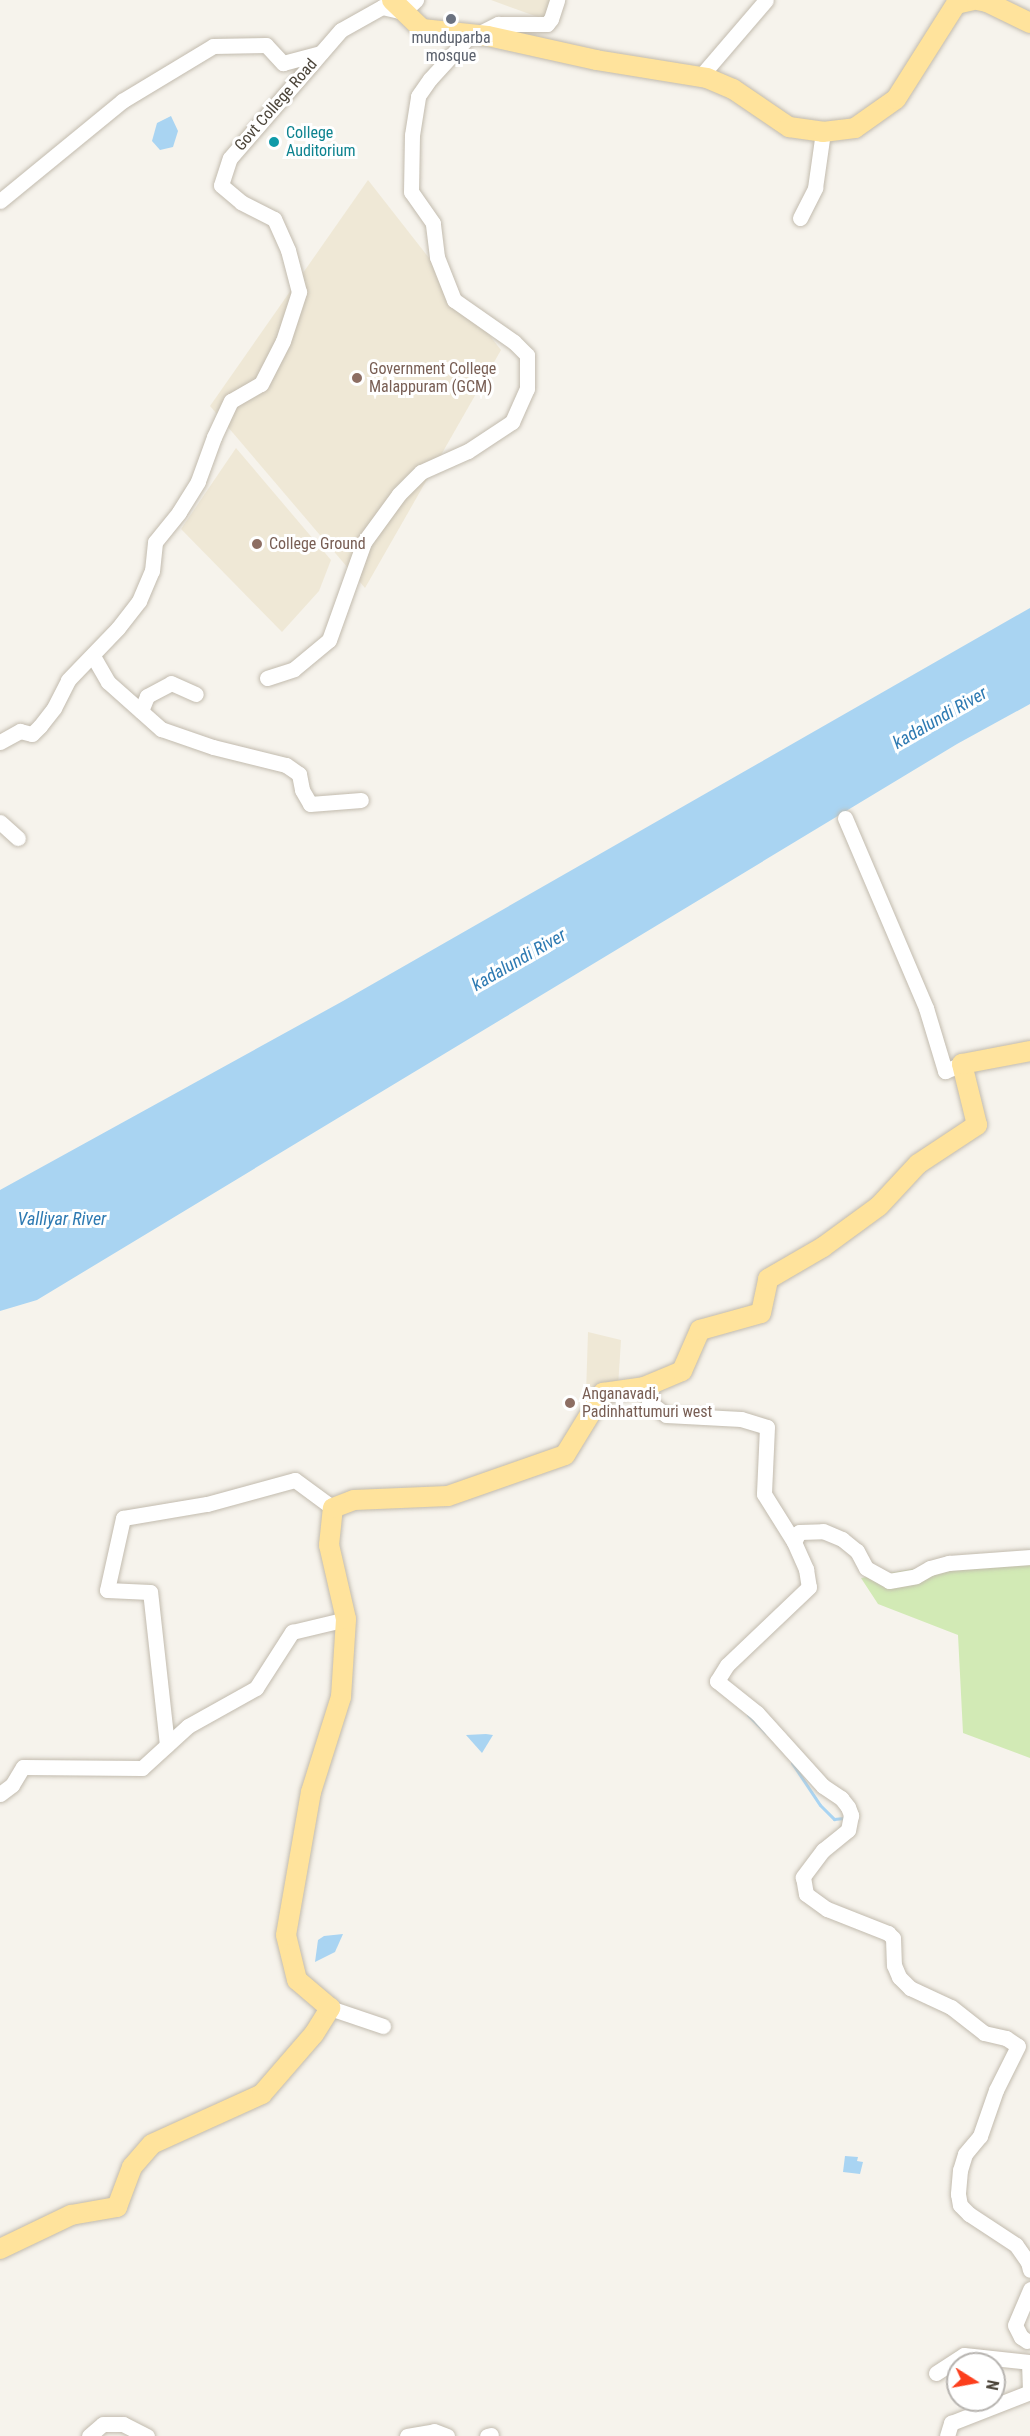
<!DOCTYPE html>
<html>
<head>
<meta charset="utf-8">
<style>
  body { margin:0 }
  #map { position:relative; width:1030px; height:2436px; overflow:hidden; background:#f6f3ec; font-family:"Roboto Condensed",sans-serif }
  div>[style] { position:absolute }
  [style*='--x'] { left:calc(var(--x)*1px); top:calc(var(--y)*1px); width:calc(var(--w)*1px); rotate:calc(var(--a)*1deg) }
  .education>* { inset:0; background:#efe8d6 }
  .green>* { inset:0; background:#d2eab5 }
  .water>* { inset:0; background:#a9d4f2 }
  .stream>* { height:3px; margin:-1.5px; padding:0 1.5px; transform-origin:1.5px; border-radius:1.5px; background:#a9d4f2 }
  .roads { filter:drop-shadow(0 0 2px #c2bbae) drop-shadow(0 0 2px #c2bbae) }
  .minor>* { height:15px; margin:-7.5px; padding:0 7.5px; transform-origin:7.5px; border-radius:7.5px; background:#fff }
  .major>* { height:20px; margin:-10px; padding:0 10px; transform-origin:10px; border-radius:10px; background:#ffe39c }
  .dots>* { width:16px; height:16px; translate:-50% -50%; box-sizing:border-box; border:3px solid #fff; border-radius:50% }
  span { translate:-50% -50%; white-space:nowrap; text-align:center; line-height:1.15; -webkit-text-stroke:6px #fff; paint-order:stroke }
  .worship-label { font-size:16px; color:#5b616d }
  .street-label { font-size:16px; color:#4b4439 }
  .culture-label { font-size:16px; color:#0d838f }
  .left { translate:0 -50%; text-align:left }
  .education-label { font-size:16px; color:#785e54 }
  .water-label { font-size:18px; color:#2e7ab2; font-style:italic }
  .north { position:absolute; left:946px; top:2352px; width:60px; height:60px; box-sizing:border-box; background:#fff; border:2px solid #b7b4b0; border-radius:50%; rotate:101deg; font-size:16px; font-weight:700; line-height:24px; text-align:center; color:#4b4439 }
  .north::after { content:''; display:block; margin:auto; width:21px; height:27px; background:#fc3f1d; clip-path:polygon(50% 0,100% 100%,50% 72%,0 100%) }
</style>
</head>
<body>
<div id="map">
  <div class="education">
    <i style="clip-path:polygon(491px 0,554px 0,546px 20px)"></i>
    <i style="clip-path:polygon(368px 180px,501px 350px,365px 588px,210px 406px)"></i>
    <i style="clip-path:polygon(236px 448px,331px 560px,319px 591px,282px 632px,181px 529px)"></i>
    <i style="clip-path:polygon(588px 1332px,621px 1340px,618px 1387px,586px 1394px)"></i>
  </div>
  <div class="green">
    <i style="clip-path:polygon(1030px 1557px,1030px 1758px,963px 1733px,958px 1635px,878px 1604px,861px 1578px,912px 1569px)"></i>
  </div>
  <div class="water">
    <i style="clip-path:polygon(171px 116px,178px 131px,173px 147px,160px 150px,152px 141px,157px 123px)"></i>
    <i style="clip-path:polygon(1030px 608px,1030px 704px,957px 744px,37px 1300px,0 1311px,0 1190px,343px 1001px)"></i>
    <i style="clip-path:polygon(486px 1734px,493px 1735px,482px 1753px,466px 1735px)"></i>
    <i style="clip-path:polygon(343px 1934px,335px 1952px,315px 1962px,318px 1940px,324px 1936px)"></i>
    <i style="clip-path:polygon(845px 2156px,858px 2157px,857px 2161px,863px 2162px,860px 2174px,843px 2172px)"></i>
  </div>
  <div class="stream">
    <i style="--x:748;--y:1715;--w:25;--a:45"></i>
    <i style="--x:792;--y:1763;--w:50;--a:56.3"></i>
    <i style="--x:820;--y:1805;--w:20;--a:45"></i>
    <i style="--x:834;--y:1819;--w:10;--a:-6"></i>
  </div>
  <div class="roads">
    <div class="minor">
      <i style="--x:476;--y:35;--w:25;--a:-27"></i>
      <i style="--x:498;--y:24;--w:49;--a:0"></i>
      <i style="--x:547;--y:24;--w:6;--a:-51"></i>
      <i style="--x:551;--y:19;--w:20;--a:-72"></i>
      <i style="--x:700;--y:77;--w:101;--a:-49.4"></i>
      <i style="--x:0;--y:201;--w:158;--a:-39.3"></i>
      <i style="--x:122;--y:101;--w:106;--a:-31.1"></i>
      <i style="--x:213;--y:46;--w:53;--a:-1.1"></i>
      <i style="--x:266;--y:45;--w:25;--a:47"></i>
      <i style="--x:283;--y:63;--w:39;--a:-15"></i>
      <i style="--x:800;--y:218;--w:34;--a:-63"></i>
      <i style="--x:815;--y:188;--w:57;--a:-81.9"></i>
      <i style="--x:93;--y:656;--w:30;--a:60"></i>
      <i style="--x:108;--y:682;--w:71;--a:41.6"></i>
      <i style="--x:161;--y:729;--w:55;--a:19.1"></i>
      <i style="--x:213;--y:747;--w:75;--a:13.9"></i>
      <i style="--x:286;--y:765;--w:16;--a:35"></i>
      <i style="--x:299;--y:774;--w:16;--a:79"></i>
      <i style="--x:302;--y:790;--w:16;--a:60"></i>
      <i style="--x:310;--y:804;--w:51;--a:-4.5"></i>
      <i style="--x:267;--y:678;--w:28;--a:-18"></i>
      <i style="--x:294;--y:669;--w:45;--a:-39.6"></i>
      <i style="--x:329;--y:640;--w:104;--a:-70.3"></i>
      <i style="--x:364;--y:542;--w:59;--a:-53.9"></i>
      <i style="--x:399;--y:494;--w:31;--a:-45"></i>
      <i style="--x:421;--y:472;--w:51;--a:-24.1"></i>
      <i style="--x:468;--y:451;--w:53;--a:-33.4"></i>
      <i style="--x:512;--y:422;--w:36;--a:-66"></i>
      <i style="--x:527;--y:389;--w:34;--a:-90"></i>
      <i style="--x:527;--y:355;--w:18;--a:-135"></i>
      <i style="--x:514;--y:342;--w:73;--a:-145"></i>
      <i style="--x:454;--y:300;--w:46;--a:-111.6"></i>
      <i style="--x:437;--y:257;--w:34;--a:-97"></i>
      <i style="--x:433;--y:223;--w:38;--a:-125"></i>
      <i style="--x:411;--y:192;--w:57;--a:-89"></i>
      <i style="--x:412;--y:135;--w:39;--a:-81"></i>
      <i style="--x:418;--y:96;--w:21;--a:-55"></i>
      <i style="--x:430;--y:79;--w:59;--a:-47.7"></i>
      <i style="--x:141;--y:711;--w:16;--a:-68"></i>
      <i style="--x:147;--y:696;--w:27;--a:-28"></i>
      <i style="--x:171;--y:683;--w:27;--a:24"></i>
      <i style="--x:0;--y:742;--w:23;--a:-29"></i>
      <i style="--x:20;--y:731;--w:12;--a:14"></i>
      <i style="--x:32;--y:734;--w:11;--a:-45"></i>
      <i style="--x:40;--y:726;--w:23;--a:-52"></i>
      <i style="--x:54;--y:708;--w:31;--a:-63"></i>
      <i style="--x:68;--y:680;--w:72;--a:-46.1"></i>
      <i style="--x:118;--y:628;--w:34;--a:-52"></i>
      <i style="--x:139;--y:601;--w:33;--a:-67"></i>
      <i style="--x:152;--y:571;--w:29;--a:-84"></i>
      <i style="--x:155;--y:542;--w:38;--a:-51"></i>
      <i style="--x:179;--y:512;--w:36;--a:-58"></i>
      <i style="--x:198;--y:481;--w:47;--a:-70"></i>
      <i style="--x:214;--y:437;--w:40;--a:-65"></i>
      <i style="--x:231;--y:401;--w:34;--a:-30"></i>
      <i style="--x:261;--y:384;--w:48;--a:-62.9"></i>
      <i style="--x:283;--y:341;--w:52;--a:-71.9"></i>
      <i style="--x:299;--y:292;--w:43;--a:-104.7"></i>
      <i style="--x:288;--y:250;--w:34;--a:-114"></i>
      <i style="--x:274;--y:219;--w:37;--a:-153"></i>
      <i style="--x:241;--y:202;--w:26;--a:-140"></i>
      <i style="--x:221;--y:185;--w:28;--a:-72"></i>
      <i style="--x:230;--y:158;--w:169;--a:-49.1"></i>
      <i style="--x:341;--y:30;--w:47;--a:-29.3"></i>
      <i style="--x:382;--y:7;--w:22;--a:13"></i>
      <i style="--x:403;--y:12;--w:18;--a:-43"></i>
      <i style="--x:845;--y:818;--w:207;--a:66.9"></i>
      <i style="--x:926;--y:1008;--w:66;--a:73.2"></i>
      <i style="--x:945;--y:1071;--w:18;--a:-22"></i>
      <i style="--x:0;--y:822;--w:24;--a:42"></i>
      <i style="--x:652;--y:1384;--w:18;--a:99"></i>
      <i style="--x:649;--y:1402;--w:21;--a:37"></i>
      <i style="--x:666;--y:1415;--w:75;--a:3.1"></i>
      <i style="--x:741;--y:1419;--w:27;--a:17"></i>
      <i style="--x:767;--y:1427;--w:67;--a:92.6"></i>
      <i style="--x:764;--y:1494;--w:57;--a:58"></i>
      <i style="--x:794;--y:1542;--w:30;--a:66"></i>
      <i style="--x:806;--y:1569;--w:18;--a:81"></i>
      <i style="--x:809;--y:1587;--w:113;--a:136.4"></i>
      <i style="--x:727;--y:1665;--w:19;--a:122"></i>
      <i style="--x:717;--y:1681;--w:51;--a:38.7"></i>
      <i style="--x:757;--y:1713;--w:98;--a:47.9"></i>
      <i style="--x:823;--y:1786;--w:22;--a:34"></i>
      <i style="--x:841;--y:1798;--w:11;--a:52"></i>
      <i style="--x:848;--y:1807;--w:9;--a:69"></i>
      <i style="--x:851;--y:1815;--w:15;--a:101"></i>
      <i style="--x:848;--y:1830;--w:32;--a:141"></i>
      <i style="--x:823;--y:1850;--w:34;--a:127"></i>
      <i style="--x:803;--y:1877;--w:17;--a:80"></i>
      <i style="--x:806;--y:1894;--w:26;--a:36"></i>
      <i style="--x:827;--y:1909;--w:66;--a:21.5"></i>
      <i style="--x:888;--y:1933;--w:7;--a:45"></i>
      <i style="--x:893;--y:1938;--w:27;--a:88"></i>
      <i style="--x:894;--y:1965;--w:13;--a:67"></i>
      <i style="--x:899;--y:1977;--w:16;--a:45"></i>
      <i style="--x:910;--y:1988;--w:45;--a:24.9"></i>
      <i style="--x:951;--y:2007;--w:42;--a:38.2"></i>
      <i style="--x:984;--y:2033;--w:23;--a:13"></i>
      <i style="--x:1006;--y:2038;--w:14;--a:34"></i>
      <i style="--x:1018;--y:2046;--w:49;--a:116.6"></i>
      <i style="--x:996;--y:2090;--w:49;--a:109.2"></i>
      <i style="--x:980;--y:2136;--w:23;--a:130"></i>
      <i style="--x:965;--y:2154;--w:17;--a:107"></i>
      <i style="--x:960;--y:2170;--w:24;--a:95"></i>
      <i style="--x:958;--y:2194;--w:11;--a:80"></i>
      <i style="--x:960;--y:2205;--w:13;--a:45"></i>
      <i style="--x:969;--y:2214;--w:56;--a:33.4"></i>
      <i style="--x:1016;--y:2245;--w:21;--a:55"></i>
      <i style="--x:1028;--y:2262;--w:8;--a:76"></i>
      <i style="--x:794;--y:1542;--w:11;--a:-63"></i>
      <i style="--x:799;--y:1532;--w:24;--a:-2"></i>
      <i style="--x:823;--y:1531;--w:21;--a:23"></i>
      <i style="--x:842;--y:1539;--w:19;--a:39"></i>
      <i style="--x:857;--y:1551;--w:19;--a:62"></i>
      <i style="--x:866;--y:1568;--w:26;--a:29"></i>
      <i style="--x:889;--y:1581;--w:27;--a:-10"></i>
      <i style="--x:916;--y:1576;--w:16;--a:-30"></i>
      <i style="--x:930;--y:1568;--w:20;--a:-15"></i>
      <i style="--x:949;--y:1563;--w:81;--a:-4.2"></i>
      <i style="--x:167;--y:1745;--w:154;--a:-96.3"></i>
      <i style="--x:150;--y:1592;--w:43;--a:-177.3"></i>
      <i style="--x:107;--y:1590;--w:74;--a:-77.5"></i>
      <i style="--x:123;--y:1518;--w:85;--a:-9.5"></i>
      <i style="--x:207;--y:1504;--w:91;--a:-15.3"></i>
      <i style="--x:295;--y:1480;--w:47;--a:36.4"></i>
      <i style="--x:0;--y:1794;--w:15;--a:-37"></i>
      <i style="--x:12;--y:1785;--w:21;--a:-59"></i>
      <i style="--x:23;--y:1767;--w:119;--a:0.5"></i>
      <i style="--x:142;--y:1768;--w:62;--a:-42.4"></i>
      <i style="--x:188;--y:1726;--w:78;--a:-29.2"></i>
      <i style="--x:256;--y:1688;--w:67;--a:-57.3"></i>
      <i style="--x:292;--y:1632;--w:56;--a:-13.5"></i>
      <i style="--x:330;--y:2008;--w:56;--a:18.8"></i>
      <i style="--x:1027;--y:2341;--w:7;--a:-146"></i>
      <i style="--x:1021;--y:2337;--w:13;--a:-117"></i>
      <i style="--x:1015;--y:2325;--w:39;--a:-67"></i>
      <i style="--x:936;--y:2373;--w:33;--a:-33"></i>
      <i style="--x:964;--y:2355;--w:65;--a:6.1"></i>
      <i style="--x:1029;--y:2362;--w:31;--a:88"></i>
      <i style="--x:89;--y:2436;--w:18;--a:-41"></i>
      <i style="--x:103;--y:2424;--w:20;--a:0"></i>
      <i style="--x:123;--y:2424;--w:27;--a:27"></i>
      <i style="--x:407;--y:2436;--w:27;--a:-10"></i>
      <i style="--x:434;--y:2431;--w:14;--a:21"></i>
      <i style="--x:487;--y:2436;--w:4;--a:-14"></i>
      <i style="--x:947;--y:2436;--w:14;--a:-73"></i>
      <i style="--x:951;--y:2423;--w:83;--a:-21.3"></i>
    </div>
    <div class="major">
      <i style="--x:392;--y:0;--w:42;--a:44"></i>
      <i style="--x:422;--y:29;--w:66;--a:6.1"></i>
      <i style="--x:488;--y:36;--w:111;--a:12.5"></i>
      <i style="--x:596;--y:60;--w:112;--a:9.2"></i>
      <i style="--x:707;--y:78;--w:28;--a:23"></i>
      <i style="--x:733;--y:89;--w:68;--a:34.2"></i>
      <i style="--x:789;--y:127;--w:34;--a:8"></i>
      <i style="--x:823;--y:132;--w:32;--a:-7"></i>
      <i style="--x:855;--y:128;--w:50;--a:-35.3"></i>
      <i style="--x:896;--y:99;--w:112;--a:-57.7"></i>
      <i style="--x:956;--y:4;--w:17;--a:-13"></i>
      <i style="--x:977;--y:0;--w:10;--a:11"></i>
      <i style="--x:987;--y:2;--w:48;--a:26"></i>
      <i style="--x:0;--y:2249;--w:79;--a:-25.6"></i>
      <i style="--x:71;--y:2215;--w:47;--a:-9.9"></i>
      <i style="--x:117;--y:2207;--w:43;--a:-69.4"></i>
      <i style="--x:132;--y:2167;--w:30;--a:-49"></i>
      <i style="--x:152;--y:2144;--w:121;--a:-24.4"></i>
      <i style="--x:262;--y:2094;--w:79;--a:-49.1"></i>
      <i style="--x:314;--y:2034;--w:31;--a:-58"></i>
      <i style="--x:330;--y:2008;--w:43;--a:-139.7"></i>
      <i style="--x:297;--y:1980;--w:46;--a:-103.7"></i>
      <i style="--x:286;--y:1935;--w:145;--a:-80.1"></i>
      <i style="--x:311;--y:1792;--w:100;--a:-72.5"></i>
      <i style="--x:341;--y:1697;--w:78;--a:-86.3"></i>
      <i style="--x:346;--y:1619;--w:76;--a:-102.9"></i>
      <i style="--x:329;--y:1545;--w:37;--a:-84"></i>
      <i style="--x:333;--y:1508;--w:22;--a:-21"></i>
      <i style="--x:354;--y:1500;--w:94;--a:-2.4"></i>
      <i style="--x:448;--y:1496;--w:124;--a:-19.3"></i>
      <i style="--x:565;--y:1455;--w:73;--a:-58.5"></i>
      <i style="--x:603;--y:1393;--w:41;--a:-8.3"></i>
      <i style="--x:644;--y:1387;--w:41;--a:-22.8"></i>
      <i style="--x:682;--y:1371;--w:45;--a:-66.3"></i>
      <i style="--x:700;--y:1330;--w:63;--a:-15.6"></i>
      <i style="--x:761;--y:1313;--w:35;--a:-78"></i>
      <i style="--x:768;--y:1279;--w:64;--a:-30.2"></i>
      <i style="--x:823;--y:1247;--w:69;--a:-36.2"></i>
      <i style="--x:879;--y:1206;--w:57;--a:-47.1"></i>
      <i style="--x:918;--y:1164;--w:71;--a:-33.5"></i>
      <i style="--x:977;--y:1125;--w:63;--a:-103.8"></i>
      <i style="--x:962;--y:1064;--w:69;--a:-10.8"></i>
    </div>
  </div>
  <div class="dots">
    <i style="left:451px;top:19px;background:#6b7280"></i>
    <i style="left:274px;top:142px;background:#0f9aa8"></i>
    <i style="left:357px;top:378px;background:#8d6e63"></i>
    <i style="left:257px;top:544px;background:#8d6e63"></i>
    <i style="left:570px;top:1403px;background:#8d6e63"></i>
  </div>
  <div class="worship-label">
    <span style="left:451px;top:47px">munduparba<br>mosque</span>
  </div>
  <div class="street-label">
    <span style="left:276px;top:105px;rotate:-49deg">Govt College Road</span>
  </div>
  <div class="culture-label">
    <span class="left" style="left:286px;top:142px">College<br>Auditorium</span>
  </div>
  <div class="education-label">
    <span class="left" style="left:369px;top:378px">Government College<br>Malappuram (GCM)</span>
    <span class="left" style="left:269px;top:544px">College Ground</span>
    <span class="left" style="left:582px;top:1403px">Anganavadi,<br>Padinhattumuri west</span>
  </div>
  <div class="water-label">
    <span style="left:940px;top:718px;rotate:-30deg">kadalundi River</span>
    <span style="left:519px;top:960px;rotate:-30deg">kadalundi River</span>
    <span style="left:62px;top:1219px">Valliyar River</span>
  </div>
  <div class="north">N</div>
</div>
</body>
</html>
